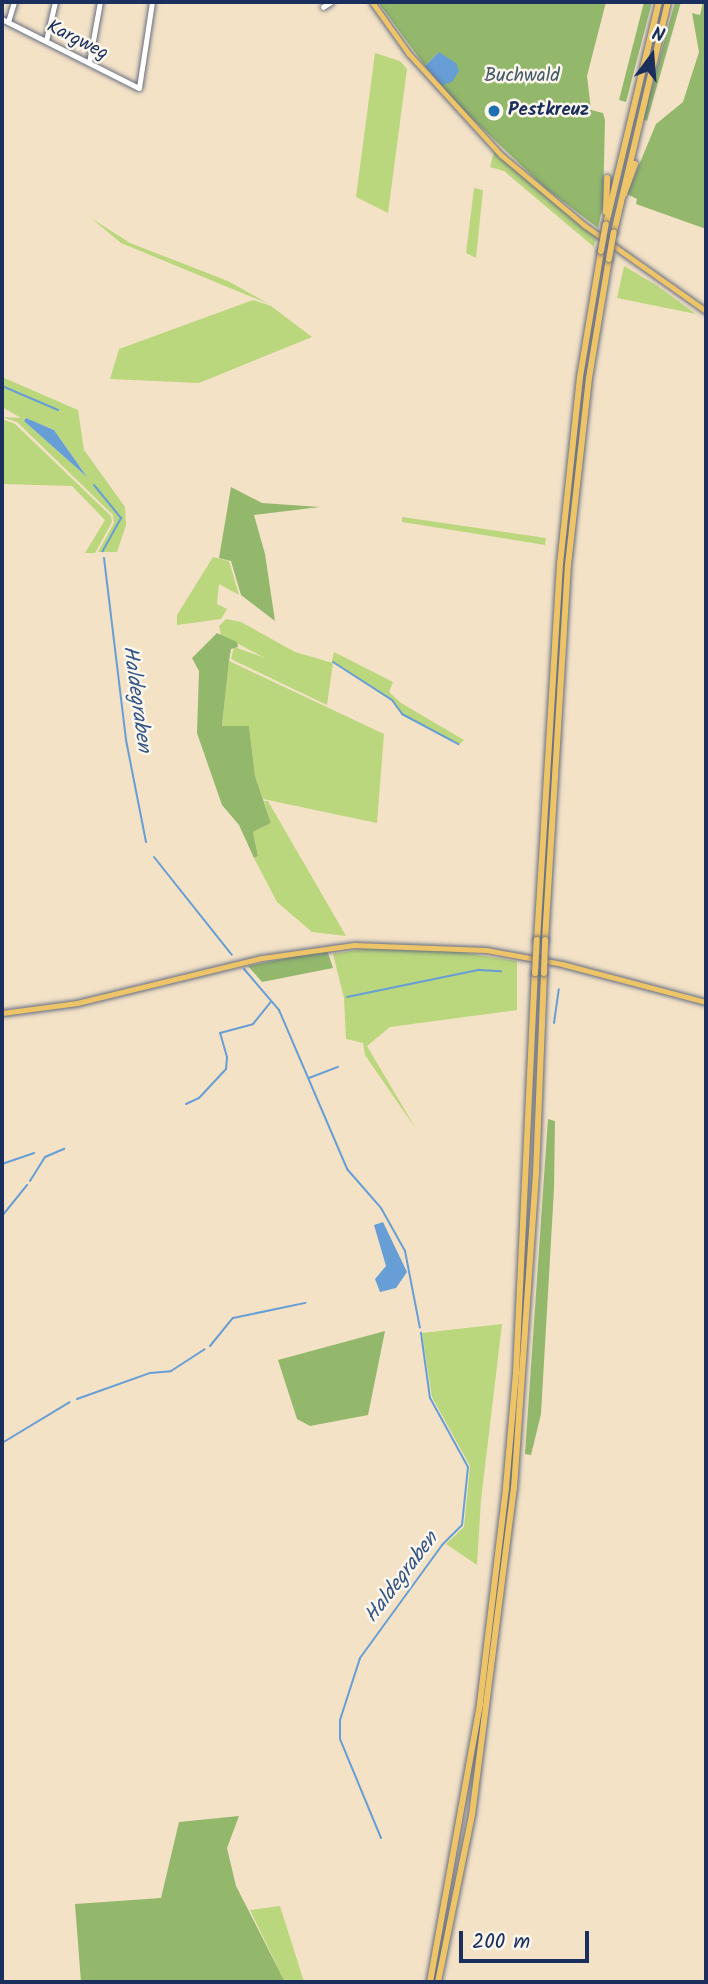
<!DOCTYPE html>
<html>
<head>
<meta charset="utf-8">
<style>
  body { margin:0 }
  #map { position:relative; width:708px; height:1984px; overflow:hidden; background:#f3e2c6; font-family:Kalam,sans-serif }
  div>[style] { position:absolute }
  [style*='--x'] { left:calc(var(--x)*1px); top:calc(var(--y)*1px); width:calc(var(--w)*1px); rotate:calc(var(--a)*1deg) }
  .green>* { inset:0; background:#bad77d }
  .forest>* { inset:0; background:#93b86c }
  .water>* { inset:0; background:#679ed5 }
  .stream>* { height:2px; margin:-1px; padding:0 1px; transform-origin:1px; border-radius:1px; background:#679ed5 }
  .roads { filter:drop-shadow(0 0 2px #676e82) drop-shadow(0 0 2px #676e82) }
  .minor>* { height:4.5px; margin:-2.25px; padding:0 2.25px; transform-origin:2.25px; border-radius:2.25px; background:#fff }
  .major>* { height:5px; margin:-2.5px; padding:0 2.5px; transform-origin:2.5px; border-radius:2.5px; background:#eec469 }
  .highway>* { height:6px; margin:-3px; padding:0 3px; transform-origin:3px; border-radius:3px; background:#eec469 }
  .bridges { filter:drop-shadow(0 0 2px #676e82) drop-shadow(0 0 2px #676e82) }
  .highway-bridge>* { height:6px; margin:-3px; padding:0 3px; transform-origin:3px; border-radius:3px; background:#eec469 }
  .dots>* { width:19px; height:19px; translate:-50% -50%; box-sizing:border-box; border:4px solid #fbf7ec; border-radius:50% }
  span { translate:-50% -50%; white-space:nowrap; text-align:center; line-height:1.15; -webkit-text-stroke:5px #fbf7ec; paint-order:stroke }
  .street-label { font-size:19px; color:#1b2f5e }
  .park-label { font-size:19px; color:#435966 }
  .poi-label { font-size:19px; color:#1b2f5e; font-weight:700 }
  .left { translate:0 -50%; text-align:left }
  .water-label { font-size:21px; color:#365688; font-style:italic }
  .frame { position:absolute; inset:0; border:4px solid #1b2f5e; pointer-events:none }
  .north { position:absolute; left:617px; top:21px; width:70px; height:70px; -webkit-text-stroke:5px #fbf7ec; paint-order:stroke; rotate:16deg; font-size:19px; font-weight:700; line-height:28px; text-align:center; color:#1b2f5e }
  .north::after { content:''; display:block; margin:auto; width:24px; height:32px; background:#1b2f5e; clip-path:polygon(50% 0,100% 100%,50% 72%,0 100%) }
  .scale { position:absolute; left:459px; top:1931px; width:130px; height:32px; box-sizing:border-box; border:4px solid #1b2f5e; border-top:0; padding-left:9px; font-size:21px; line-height:24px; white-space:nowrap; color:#1b2f5e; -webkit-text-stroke:5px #fbf7ec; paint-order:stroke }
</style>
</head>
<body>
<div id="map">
  <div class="green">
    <i style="clip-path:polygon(375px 53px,400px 61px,407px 69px,388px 213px,356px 197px)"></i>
    <i style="clip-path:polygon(494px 151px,596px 237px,594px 247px,504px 171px,490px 167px)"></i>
    <i style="clip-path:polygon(474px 188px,483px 190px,476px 258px,466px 253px)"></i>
    <i style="clip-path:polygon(91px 218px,130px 243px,228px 281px,269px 304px,121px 243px)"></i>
    <i style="clip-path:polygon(624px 266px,656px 285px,696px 314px,617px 298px)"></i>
    <i style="clip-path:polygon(253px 300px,271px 306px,312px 337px,199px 383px,110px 379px,119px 349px)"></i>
    <i style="clip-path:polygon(evenodd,2px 377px,78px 410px,84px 450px,125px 507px,126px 525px,117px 552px,98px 552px,114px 523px,113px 515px,17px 422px,2px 417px,21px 418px,2px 407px,2px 377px,26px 418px,54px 430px,87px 477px,24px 421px,26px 418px)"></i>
    <i style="clip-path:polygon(2px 419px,15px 424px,111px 516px,112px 522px,95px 553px,85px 553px,105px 520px,72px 486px,2px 484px)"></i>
    <i style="clip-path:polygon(402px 517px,546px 538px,545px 545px,402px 522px)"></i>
    <i style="clip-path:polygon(213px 557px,229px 561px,239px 595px,219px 584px,217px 604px,227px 609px,221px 619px,177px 625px,177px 615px)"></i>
    <i style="clip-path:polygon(226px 619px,241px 622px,295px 652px,333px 663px,327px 705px,231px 659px,234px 647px,265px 658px,221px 635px,219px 626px)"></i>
    <i style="clip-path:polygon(334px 652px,393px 682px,389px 692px,401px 703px,464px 740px,460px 744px,402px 714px,392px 699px,332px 661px)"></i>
    <i style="clip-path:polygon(229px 661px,384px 734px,377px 823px,263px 799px,255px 776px,249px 726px,222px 727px)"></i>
    <i style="clip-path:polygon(264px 801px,268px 801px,346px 936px,312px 932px,277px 902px,254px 858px,258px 856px,253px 832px,271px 823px)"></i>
    <i style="clip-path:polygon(361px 949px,445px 950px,517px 961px,517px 1010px,390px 1027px,367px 1046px,416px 1129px,365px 1055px,363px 1043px,346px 1039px,344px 998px,333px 954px)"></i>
    <i style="clip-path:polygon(502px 1324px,481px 1500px,477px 1565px,446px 1544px,464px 1527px,470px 1466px,432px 1397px,422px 1333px)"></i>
    <i style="clip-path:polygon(280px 1906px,304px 1982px,285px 1982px,250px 1910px)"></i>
  </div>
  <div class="forest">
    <i style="clip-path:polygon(378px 2px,606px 2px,587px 76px,591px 110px,603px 113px,605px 120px,603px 205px,598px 228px,544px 187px,462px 109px,441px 85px,439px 52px,425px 66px)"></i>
    <i style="clip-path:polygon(644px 2px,652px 2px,626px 102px,619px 100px)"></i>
    <i style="clip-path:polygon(675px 2px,681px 2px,647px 121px,643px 119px)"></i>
    <i style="clip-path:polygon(703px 2px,706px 2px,706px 229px,636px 204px,637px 199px,627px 194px,656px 124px,683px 102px,699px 52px,692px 13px,700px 15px)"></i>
    <i style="clip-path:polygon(231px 487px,262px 503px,320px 507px,254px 515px,265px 554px,275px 621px,241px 595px,231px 561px,219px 558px)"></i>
    <i style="clip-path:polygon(217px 633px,237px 642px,238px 647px,231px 649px,229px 661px,222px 726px,249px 726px,255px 776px,271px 823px,253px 832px,258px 856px,254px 858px,239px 825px,222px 805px,197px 733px,199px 671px,192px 658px)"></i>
    <i style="clip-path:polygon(327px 950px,333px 968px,262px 982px,248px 966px)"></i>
    <i style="clip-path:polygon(548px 1119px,555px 1121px,554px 1189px,541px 1414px,531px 1455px,525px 1454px)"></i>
    <i style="clip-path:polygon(385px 1331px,368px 1415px,310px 1426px,297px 1419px,278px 1360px)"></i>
    <i style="clip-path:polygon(239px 1816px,227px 1848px,236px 1886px,285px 1982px,81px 1982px,75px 1904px,161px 1898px,179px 1822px)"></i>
  </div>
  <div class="water">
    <i style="clip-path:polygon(439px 52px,456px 63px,459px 71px,452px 82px,441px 85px,425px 66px)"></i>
    <i style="clip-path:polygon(26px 418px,54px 430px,87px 477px,24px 421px)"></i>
    <i style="clip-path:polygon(383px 1222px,407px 1272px,396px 1288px,380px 1292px,375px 1279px,386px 1266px,374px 1225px)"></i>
  </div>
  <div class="stream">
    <i style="--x:2;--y:386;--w:61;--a:23.2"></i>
    <i style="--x:94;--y:485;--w:43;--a:50.7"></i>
    <i style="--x:121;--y:518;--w:38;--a:119"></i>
    <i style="--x:104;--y:558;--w:183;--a:83.1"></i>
    <i style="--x:126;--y:740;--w:104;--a:78.9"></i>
    <i style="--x:333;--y:662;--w:70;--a:32.8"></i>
    <i style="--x:392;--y:700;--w:17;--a:54"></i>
    <i style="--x:402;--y:714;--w:64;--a:28.2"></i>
    <i style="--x:154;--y:857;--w:125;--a:51.5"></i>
    <i style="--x:244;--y:969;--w:54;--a:49.5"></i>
    <i style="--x:279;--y:1010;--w:173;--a:66.8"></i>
    <i style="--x:347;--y:1169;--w:52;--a:48.9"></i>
    <i style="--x:381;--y:1208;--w:49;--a:60.8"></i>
    <i style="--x:405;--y:1251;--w:78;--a:79"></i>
    <i style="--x:347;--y:997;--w:135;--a:-11.6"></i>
    <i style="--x:479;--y:970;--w:22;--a:3"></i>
    <i style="--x:554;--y:1023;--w:34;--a:-82"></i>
    <i style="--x:309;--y:1078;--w:31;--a:-21"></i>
    <i style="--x:186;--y:1104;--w:14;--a:-25"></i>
    <i style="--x:199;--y:1098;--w:40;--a:-47"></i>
    <i style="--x:226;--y:1069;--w:12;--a:-85"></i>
    <i style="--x:227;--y:1057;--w:25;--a:-106"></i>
    <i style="--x:220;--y:1033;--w:34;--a:-15"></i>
    <i style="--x:253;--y:1024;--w:28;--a:-51"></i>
    <i style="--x:2;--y:1164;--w:34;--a:-19"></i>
    <i style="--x:30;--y:1181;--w:28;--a:-58"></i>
    <i style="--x:45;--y:1157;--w:21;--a:-23"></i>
    <i style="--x:2;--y:1216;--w:40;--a:-51"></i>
    <i style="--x:210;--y:1346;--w:36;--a:-51"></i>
    <i style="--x:233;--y:1318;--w:74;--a:-11.8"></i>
    <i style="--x:77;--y:1399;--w:77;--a:-19.6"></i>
    <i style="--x:150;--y:1373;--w:21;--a:-5"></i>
    <i style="--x:171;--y:1371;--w:40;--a:-32.9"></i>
    <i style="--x:2;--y:1443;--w:79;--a:-31.1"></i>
    <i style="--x:381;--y:1838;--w:107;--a:-112.5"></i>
    <i style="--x:340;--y:1739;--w:19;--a:-90"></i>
    <i style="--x:340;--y:1720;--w:65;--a:-72.1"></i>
    <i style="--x:360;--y:1658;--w:140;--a:-54"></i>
    <i style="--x:442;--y:1545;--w:28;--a:-45"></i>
    <i style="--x:462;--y:1525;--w:58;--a:-84.1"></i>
    <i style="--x:468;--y:1467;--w:79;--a:-118.8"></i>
    <i style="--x:430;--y:1398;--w:66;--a:-97.9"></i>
  </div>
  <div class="roads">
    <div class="minor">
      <i style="--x:323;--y:7;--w:9;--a:-32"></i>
      <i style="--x:2;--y:19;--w:153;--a:26.7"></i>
      <i style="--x:139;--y:88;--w:87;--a:-81.4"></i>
      <i style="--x:8;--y:22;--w:21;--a:-73"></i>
      <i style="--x:46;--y:41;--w:40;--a:-77"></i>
      <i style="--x:89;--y:63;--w:62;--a:-79.8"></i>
    </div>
    <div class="major">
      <i style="--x:372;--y:2;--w:64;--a:54.6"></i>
      <i style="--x:409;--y:54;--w:137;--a:47.7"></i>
      <i style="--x:501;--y:155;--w:109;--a:40.1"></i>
      <i style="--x:584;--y:225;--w:149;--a:35.2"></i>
      <i style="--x:2;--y:1013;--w:76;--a:-7.6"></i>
      <i style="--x:77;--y:1003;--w:190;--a:-13.7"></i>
      <i style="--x:262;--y:958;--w:93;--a:-8"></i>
      <i style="--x:354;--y:945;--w:132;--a:2.2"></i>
      <i style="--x:486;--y:950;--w:77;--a:10.4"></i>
      <i style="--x:562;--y:964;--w:149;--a:14.8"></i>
    </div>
    <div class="highway">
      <i style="--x:624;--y:194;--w:32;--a:-70"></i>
      <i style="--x:606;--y:212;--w:34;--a:-88"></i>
      <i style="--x:606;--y:224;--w:228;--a:-76.6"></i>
      <i style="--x:614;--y:232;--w:236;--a:-76.8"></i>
      <i style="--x:537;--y:940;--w:377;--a:-86.5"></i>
      <i style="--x:560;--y:564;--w:188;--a:-83.9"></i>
      <i style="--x:580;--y:377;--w:128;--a:-80.5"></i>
      <i style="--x:545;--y:940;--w:376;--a:-86.5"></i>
      <i style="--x:568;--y:565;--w:188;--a:-83.6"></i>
      <i style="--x:589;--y:378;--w:121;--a:-80.5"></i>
      <i style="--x:430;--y:1982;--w:283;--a:-79.8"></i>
      <i style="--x:480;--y:1703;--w:218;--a:-83.1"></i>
      <i style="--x:506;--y:1487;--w:115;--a:-85"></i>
      <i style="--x:516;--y:1372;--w:399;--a:-87.3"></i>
      <i style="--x:438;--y:1982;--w:170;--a:-78.5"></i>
      <i style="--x:472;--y:1815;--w:330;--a:-82.7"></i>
      <i style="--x:514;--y:1488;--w:316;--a:-86"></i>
      <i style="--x:536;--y:1173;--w:200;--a:-87.7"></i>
    </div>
  </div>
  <div class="bridges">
    <div class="highway-bridge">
      <i style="--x:601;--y:251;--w:27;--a:-80"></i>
      <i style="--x:609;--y:259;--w:27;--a:-80"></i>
      <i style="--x:535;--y:973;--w:33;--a:-87"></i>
      <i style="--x:544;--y:973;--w:33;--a:-88"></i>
    </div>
  </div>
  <div class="dots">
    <i style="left:494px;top:111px;background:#1f6fb2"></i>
  </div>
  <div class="street-label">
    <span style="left:77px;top:41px;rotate:27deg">Kargweg</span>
  </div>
  <div class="park-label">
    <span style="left:522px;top:77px">Buchwald</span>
  </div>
  <div class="poi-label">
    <span class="left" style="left:508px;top:111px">Pestkreuz</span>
  </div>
  <div class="water-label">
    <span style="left:136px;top:699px;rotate:82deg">Haldegraben</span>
    <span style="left:402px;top:1578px;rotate:-53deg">Haldegraben</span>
  </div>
  <div class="frame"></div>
  <div class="north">N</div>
  <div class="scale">200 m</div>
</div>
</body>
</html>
